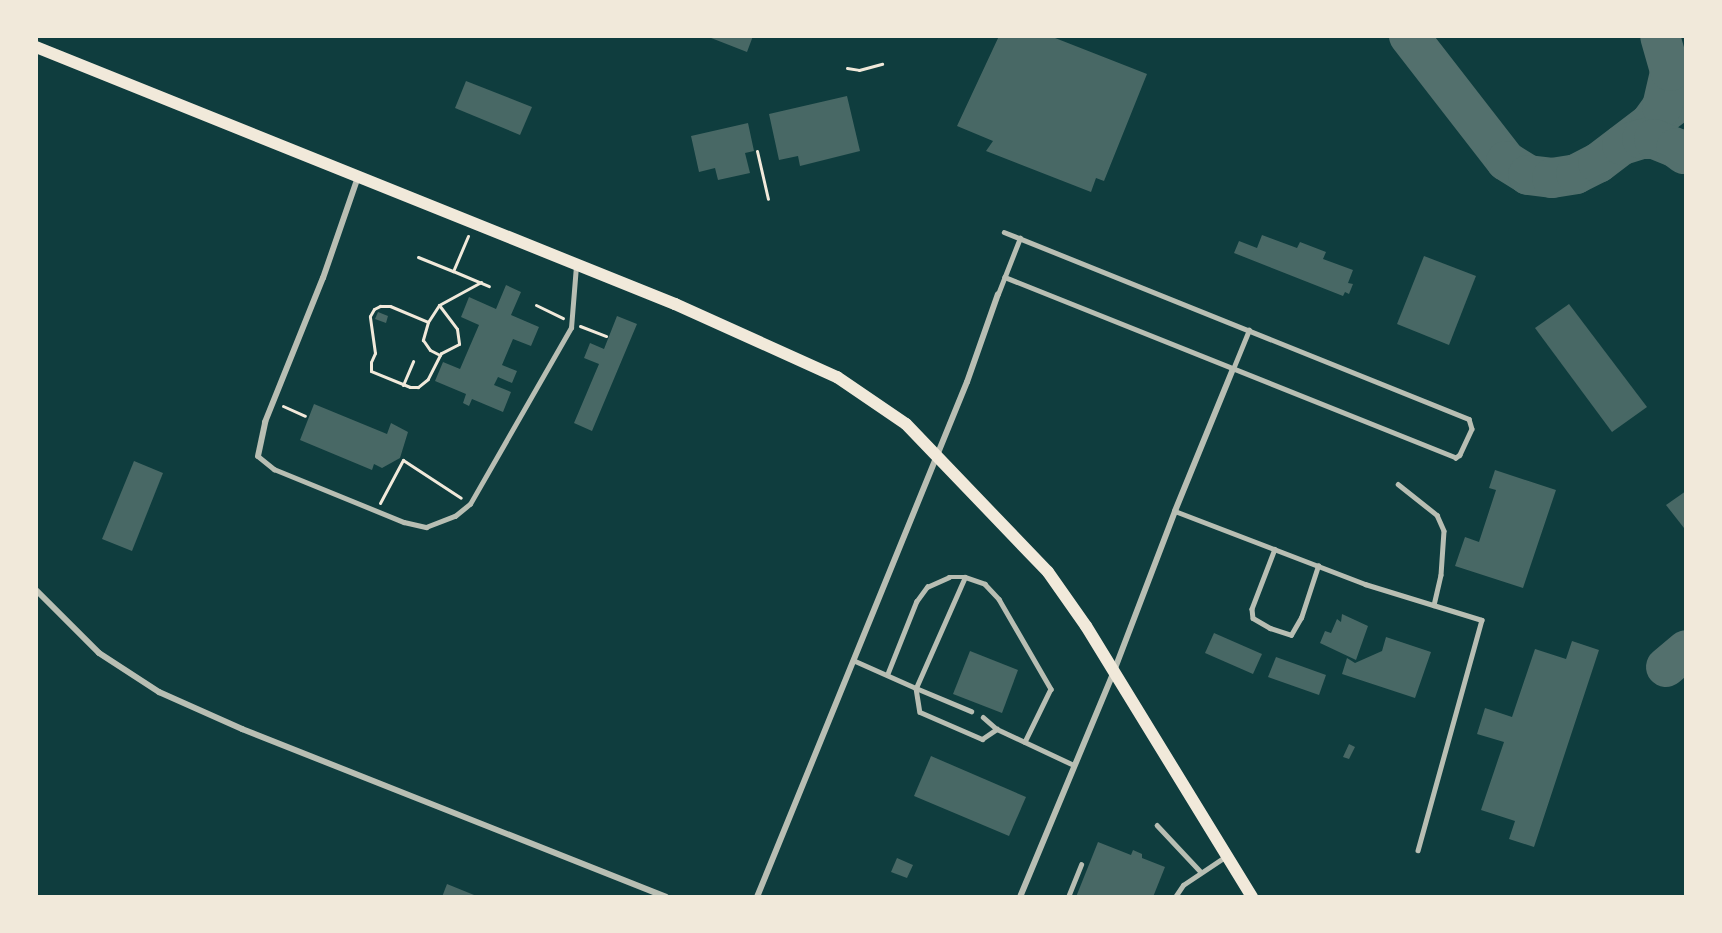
<!DOCTYPE html>
<html>
<head>
<meta charset="utf-8">
<style>
  body { margin:0 }
  #map { position:relative; width:1722px; height:933px; overflow:hidden; background:#0f3d3e; font-family:Helvetica,sans-serif }
  div>[style] { position:absolute }
  [style*='--x'] { left:calc(var(--x)*1px); top:calc(var(--y)*1px); width:calc(var(--w)*1px); rotate:calc(var(--a)*1deg) }
  .taxiway>* { height:40px; margin:-20px; padding:0 20px; transform-origin:20px; border-radius:20px; background:#53706d }
  .building>* { inset:0; background:#486865 }
  .path>* { height:3px; margin:-1.5px; padding:0 1.5px; transform-origin:1.5px; border-radius:1.5px; background:#f1e9da }
  .service>* { height:4.5px; margin:-2.25px; padding:0 2.25px; transform-origin:2.25px; border-radius:2.25px; background:#b8beb3 }
  .minor>* { height:6px; margin:-3px; padding:0 3px; transform-origin:3px; border-radius:3px; background:#b8beb3 }
  .secondary>* { height:12px; margin:-6px; padding:0 6px; transform-origin:6px; border-radius:6px; background:#f1e9da }
  span { translate:-50% -50%; white-space:nowrap; text-align:center; line-height:1.15; -webkit-text-stroke:4.5px #f1e9da; paint-order:stroke }
  .frame { position:absolute; inset:0; border:38px solid #f1e9da; pointer-events:none }
</style>
</head>
<body>
<div id="map">
  <div class="taxiway">
    <i style="--x:1409;--y:36;--w:158;--a:52.2"></i>
    <i style="--x:1506;--y:161;--w:26;--a:32"></i>
    <i style="--x:1528;--y:175;--w:24;--a:7"></i>
    <i style="--x:1552;--y:178;--w:24;--a:-9"></i>
    <i style="--x:1576;--y:174;--w:25;--a:-27"></i>
    <i style="--x:1598;--y:163;--w:111;--a:-37.3"></i>
    <i style="--x:1651;--y:122;--w:19;--a:-54"></i>
    <i style="--x:1662;--y:107;--w:37;--a:-77"></i>
    <i style="--x:1670;--y:71;--w:35;--a:-106"></i>
    <i style="--x:1622;--y:145;--w:21;--a:-17"></i>
    <i style="--x:1642;--y:139;--w:12;--a:0"></i>
    <i style="--x:1654;--y:139;--w:24;--a:22"></i>
    <i style="--x:1676;--y:148;--w:10;--a:37"></i>
    <i style="--x:1666;--y:667;--w:26;--a:-40"></i>
  </div>
  <div class="building">
    <i style="clip-path:polygon(706px 36px,753px 36px,747px 52px)"></i>
    <i style="clip-path:polygon(999px 36px,1050px 36px,1147px 74px,1104px 181px,1096px 178px,1091px 192px,986px 151px,993px 141px,957px 126px)"></i>
    <i style="clip-path:polygon(466px 81px,532px 107px,520px 135px,455px 108px)"></i>
    <i style="clip-path:polygon(847px 96px,860px 151px,800px 166px,798px 156px,779px 160px,769px 114px)"></i>
    <i style="clip-path:polygon(748px 123px,754px 151px,745px 153px,750px 173px,718px 180px,715px 168px,699px 172px,691px 136px)"></i>
    <i style="clip-path:polygon(1262px 235px,1297px 248px,1300px 242px,1326px 252px,1323px 259px,1353px 270px,1348px 283px,1353px 284px,1349px 294px,1345px 292px,1343px 296px,1234px 253px,1239px 241px,1257px 248px)"></i>
    <i style="clip-path:polygon(1424px 256px,1476px 276px,1449px 345px,1397px 324px)"></i>
    <i style="clip-path:polygon(506px 285px,521px 292px,511px 315px,539px 327px,531px 346px,513px 339px,502px 365px,517px 371px,512px 383px,498px 377px,494px 385px,511px 392px,503px 412px,472px 399px,469px 406px,463px 403px,466px 394px,435px 381px,443px 362px,460px 369px,479px 325px,461px 317px,469px 297px,496px 309px)"></i>
    <i style="clip-path:polygon(1569px 304px,1647px 407px,1612px 432px,1535px 328px)"></i>
    <i style="clip-path:polygon(378px 312px,388px 316px,386px 323px,375px 319px)"></i>
    <i style="clip-path:polygon(617px 316px,637px 324px,592px 431px,574px 423px,599px 364px,584px 358px,590px 343px,604px 349px)"></i>
    <i style="clip-path:polygon(314px 404px,387px 434px,391px 423px,408px 432px,400px 458px,382px 468px,374px 464px,372px 470px,300px 440px)"></i>
    <i style="clip-path:polygon(134px 461px,163px 473px,132px 551px,102px 539px)"></i>
    <i style="clip-path:polygon(1495px 470px,1556px 490px,1523px 588px,1455px 566px,1465px 537px,1479px 542px,1496px 490px,1489px 488px)"></i>
    <i style="clip-path:polygon(1686px 491px,1686px 526px,1684px 528px,1666px 505px)"></i>
    <i style="clip-path:polygon(1342px 614px,1368px 626px,1356px 660px,1320px 643px,1325px 631px,1331px 633px,1337px 619px,1341px 622px)"></i>
    <i style="clip-path:polygon(1214px 633px,1262px 654px,1253px 674px,1205px 653px)"></i>
    <i style="clip-path:polygon(1386px 637px,1431px 652px,1415px 698px,1342px 674px,1347px 658px,1355px 663px,1382px 651px)"></i>
    <i style="clip-path:polygon(1572px 641px,1599px 650px,1534px 847px,1509px 839px,1515px 821px,1481px 810px,1504px 742px,1477px 734px,1485px 708px,1512px 717px,1535px 649px,1566px 659px)"></i>
    <i style="clip-path:polygon(970px 651px,1018px 670px,1002px 713px,953px 694px)"></i>
    <i style="clip-path:polygon(1276px 657px,1326px 675px,1319px 695px,1268px 677px)"></i>
    <i style="clip-path:polygon(1349px 744px,1355px 747px,1349px 759px,1343px 757px)"></i>
    <i style="clip-path:polygon(931px 756px,1026px 797px,1009px 836px,914px 796px)"></i>
    <i style="clip-path:polygon(1098px 842px,1131px 855px,1133px 850px,1142px 854px,1142px 858px,1165px 867px,1153px 897px,1076px 897px)"></i>
    <i style="clip-path:polygon(897px 858px,913px 865px,907px 878px,891px 872px)"></i>
    <i style="clip-path:polygon(447px 884px,479px 897px,442px 897px)"></i>
  </div>
  <div class="path">
    <i style="--x:847;--y:68;--w:12;--a:9"></i>
    <i style="--x:859;--y:70;--w:24;--a:-15"></i>
    <i style="--x:757;--y:151;--w:49;--a:77.1"></i>
    <i style="--x:468;--y:236;--w:38;--a:113"></i>
    <i style="--x:453;--y:271;--w:39;--a:23"></i>
    <i style="--x:418;--y:257;--w:38;--a:22"></i>
    <i style="--x:439;--y:305;--w:30;--a:53"></i>
    <i style="--x:457;--y:329;--w:15;--a:82"></i>
    <i style="--x:459;--y:344;--w:20;--a:153"></i>
    <i style="--x:441;--y:353;--w:29;--a:117"></i>
    <i style="--x:428;--y:379;--w:13;--a:141"></i>
    <i style="--x:418;--y:387;--w:8;--a:180"></i>
    <i style="--x:410;--y:387;--w:42;--a:-157.7"></i>
    <i style="--x:371;--y:371;--w:9;--a:-90"></i>
    <i style="--x:371;--y:362;--w:10;--a:-66"></i>
    <i style="--x:375;--y:353;--w:37;--a:-98"></i>
    <i style="--x:370;--y:316;--w:8;--a:-60"></i>
    <i style="--x:374;--y:309;--w:7;--a:-27"></i>
    <i style="--x:380;--y:306;--w:10;--a:0"></i>
    <i style="--x:390;--y:306;--w:41;--a:22.8"></i>
    <i style="--x:428;--y:322;--w:20;--a:-57"></i>
    <i style="--x:439;--y:305;--w:48;--a:-28.7"></i>
    <i style="--x:536;--y:305;--w:30;--a:26"></i>
    <i style="--x:428;--y:322;--w:19;--a:106"></i>
    <i style="--x:423;--y:340;--w:12;--a:55"></i>
    <i style="--x:430;--y:350;--w:11;--a:27"></i>
    <i style="--x:580;--y:326;--w:28;--a:21"></i>
    <i style="--x:403;--y:385;--w:26;--a:-67"></i>
    <i style="--x:283;--y:406;--w:24;--a:24"></i>
    <i style="--x:380;--y:503;--w:49;--a:-61.9"></i>
    <i style="--x:403;--y:460;--w:69;--a:33.2"></i>
  </div>
  <div class="service">
    <i style="--x:1004;--y:232;--w:501;--a:21.91"></i>
    <i style="--x:1469;--y:419;--w:10;--a:73"></i>
    <i style="--x:1472;--y:429;--w:29;--a:115"></i>
    <i style="--x:1460;--y:455;--w:5;--a:143"></i>
    <i style="--x:1456;--y:458;--w:486;--a:-158.2"></i>
    <i style="--x:998;--y:294;--w:60;--a:-68.6"></i>
    <i style="--x:1233;--y:369;--w:42;--a:-67.7"></i>
    <i style="--x:258;--y:456;--w:21;--a:39"></i>
    <i style="--x:274;--y:469;--w:140;--a:22.2"></i>
    <i style="--x:404;--y:522;--w:23;--a:13"></i>
    <i style="--x:426;--y:527;--w:31;--a:-21"></i>
    <i style="--x:455;--y:516;--w:19;--a:-39"></i>
    <i style="--x:470;--y:504;--w:203;--a:-60.2"></i>
    <i style="--x:571;--y:328;--w:62;--a:-85.4"></i>
    <i style="--x:1398;--y:484;--w:50;--a:38.5"></i>
    <i style="--x:1437;--y:515;--w:17;--a:66"></i>
    <i style="--x:1444;--y:531;--w:44;--a:93.9"></i>
    <i style="--x:1441;--y:575;--w:31;--a:103"></i>
    <i style="--x:1175;--y:511;--w:204;--a:21"></i>
    <i style="--x:1365;--y:584;--w:122;--a:17.1"></i>
    <i style="--x:1482;--y:620;--w:239;--a:105.5"></i>
    <i style="--x:1275;--y:549;--w:64;--a:111"></i>
    <i style="--x:1252;--y:609;--w:9;--a:84"></i>
    <i style="--x:1253;--y:618;--w:20;--a:30"></i>
    <i style="--x:1270;--y:628;--w:22;--a:18"></i>
    <i style="--x:1291;--y:635;--w:20;--a:-60"></i>
    <i style="--x:1301;--y:618;--w:55;--a:-71.9"></i>
    <i style="--x:853;--y:660;--w:69;--a:24"></i>
    <i style="--x:916;--y:688;--w:121;--a:-66.2"></i>
    <i style="--x:887;--y:675;--w:79;--a:-68.3"></i>
    <i style="--x:916;--y:602;--w:19;--a:-54"></i>
    <i style="--x:927;--y:587;--w:24;--a:-24"></i>
    <i style="--x:949;--y:577;--w:16;--a:0"></i>
    <i style="--x:965;--y:577;--w:21;--a:19"></i>
    <i style="--x:985;--y:584;--w:21;--a:47"></i>
    <i style="--x:999;--y:599;--w:104;--a:60"></i>
    <i style="--x:1051;--y:689;--w:59;--a:116.1"></i>
    <i style="--x:916;--y:688;--w:24;--a:81"></i>
    <i style="--x:920;--y:712;--w:68;--a:23.5"></i>
    <i style="--x:982;--y:739;--w:18;--a:-34"></i>
    <i style="--x:997;--y:729;--w:85;--a:25.1"></i>
    <i style="--x:916;--y:688;--w:60;--a:22.7"></i>
    <i style="--x:983;--y:717;--w:18;--a:41"></i>
    <i style="--x:1157;--y:825;--w:64;--a:46.9"></i>
    <i style="--x:1068;--y:897;--w:35;--a:-68"></i>
    <i style="--x:1175;--y:897;--w:14;--a:-56"></i>
    <i style="--x:1183;--y:885;--w:50;--a:-33.7"></i>
  </div>
  <div class="minor">
    <i style="--x:258;--y:456;--w:35;--a:-78"></i>
    <i style="--x:265;--y:422;--w:155;--a:-68.1"></i>
    <i style="--x:323;--y:278;--w:107;--a:-70.9"></i>
    <i style="--x:36;--y:590;--w:89;--a:45"></i>
    <i style="--x:99;--y:653;--w:72;--a:33"></i>
    <i style="--x:159;--y:692;--w:91;--a:24"></i>
    <i style="--x:242;--y:729;--w:456;--a:21.6"></i>
    <i style="--x:757;--y:897;--w:556;--a:-67.82"></i>
    <i style="--x:967;--y:382;--w:93;--a:-70.6"></i>
    <i style="--x:1020;--y:897;--w:245;--a:-67.4"></i>
    <i style="--x:1114;--y:671;--w:171;--a:-69.1"></i>
    <i style="--x:1175;--y:511;--w:153;--a:-67.8"></i>
  </div>
  <div class="secondary">
    <i style="--x:36;--y:47;--w:689;--a:21.91"></i>
    <i style="--x:675;--y:304;--w:178;--a:24.3"></i>
    <i style="--x:837;--y:377;--w:83;--a:34.3"></i>
    <i style="--x:906;--y:424;--w:205;--a:46.2"></i>
    <i style="--x:1048;--y:572;--w:66;--a:54.9"></i>
    <i style="--x:1086;--y:626;--w:318;--a:58.5"></i>
  </div>
  <div class="frame"></div>
</div>
</body>
</html>
